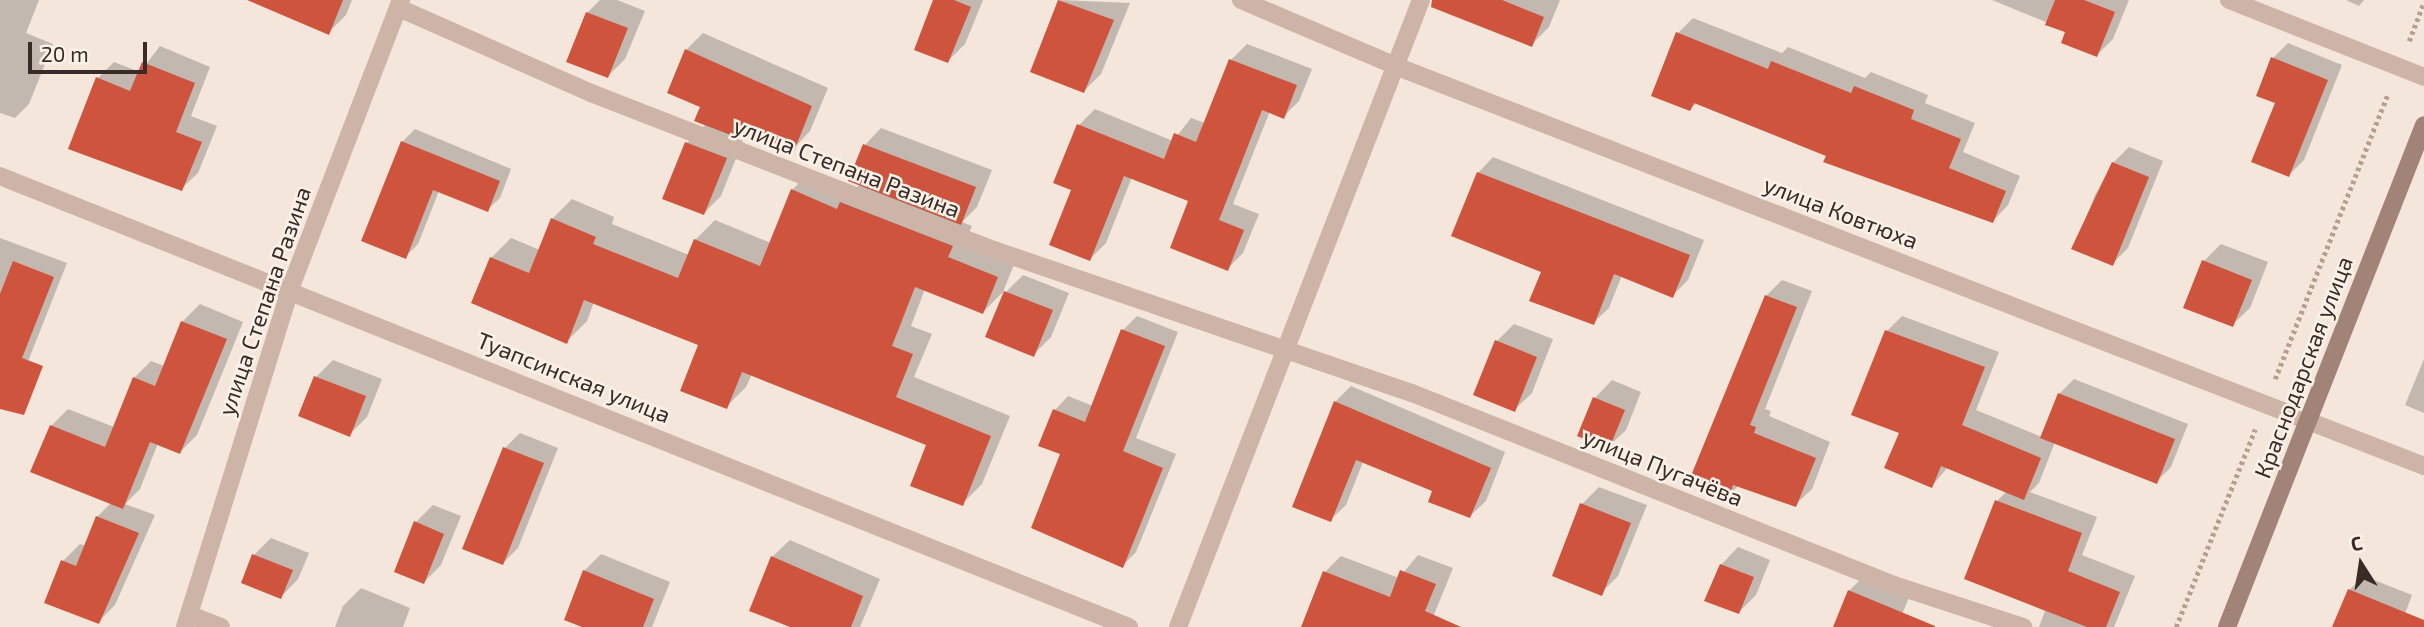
<!DOCTYPE html>
<html>
<head>
<meta charset="utf-8">
<style>
  body { margin:0 }
  #map { position:relative; width:2424px; height:627px; overflow:hidden; background:#f4e6db; font-family:"Exo 2",sans-serif }
  div>[style] { position:absolute }
  [style*='--x'] { left:calc(var(--x)*1px); top:calc(var(--y)*1px); width:calc(var(--w)*1px); rotate:calc(var(--a)*1deg) }
  .shadow>* { inset:0; background:#0003 }
  .building>* { inset:0; background:#cf543d }
  .path>* { height:4.5px; margin-top:-2.25px; transform-origin:0; background:repeating-linear-gradient(90deg,#b99e90 0 3.5px,transparent 0 7px) }
  .minor>* { height:18px; margin:-9px; padding:0 9px; transform-origin:9px; border-radius:9px; background:#cdb4a6 }
  .secondary>* { height:18px; margin:-9px; padding:0 9px; transform-origin:9px; border-radius:9px; background:#a18377 }
  span { translate:-50% -50%; white-space:nowrap; text-align:center; line-height:1.15; -webkit-text-stroke:5px #fbf1e8; paint-order:stroke }
  .street-label { font-size:23px; color:#392b27 }
  .north { position:absolute; left:2326px; top:529px; width:70px; height:70px; -webkit-text-stroke:5px #fbf1e8; paint-order:stroke; rotate:348deg; font-size:19px; font-weight:700; line-height:28px; text-align:center; color:#392b27 }
  .north::after { content:''; display:block; margin:auto; width:24px; height:32px; background:#392b27; clip-path:polygon(50% 0,100% 100%,50% 72%,0 100%) }
  .scale { position:absolute; left:28px; top:42px; width:119px; height:32px; box-sizing:border-box; border:4px solid #392b27; border-top:0; padding-left:9px; font-size:21px; line-height:24px; white-space:nowrap; color:#392b27; -webkit-text-stroke:5px #fbf1e8; paint-order:stroke }
</style>
</head>
<body>
<div id="map">
  <div class="shadow">
    <i style="clip-path:polygon(0 0,39px 0,26px 33px,53px 44px,29px 104px,15px 118px,0 113px)"></i>
    <i style="clip-path:polygon(281px 0,352px 0,346px 15px,329px 32px)"></i>
    <i style="clip-path:polygon(600px 0,617px 0,645px 11px,625px 59px,608px 76px,587px 13px)"></i>
    <i style="clip-path:polygon(935px 0,983px 0,965px 44px,948px 61px)"></i>
    <i style="clip-path:polygon(1060px 0,1130px 3px,1101px 74px,1084px 91px,1032px 71px)"></i>
    <i style="clip-path:polygon(1476px 0,1560px 0,1549px 27px,1531px 45px)"></i>
    <i style="clip-path:polygon(1992px 0,2129px 0,2113px 39px,2097px 55px,2068px 31px)"></i>
    <i style="clip-path:polygon(2346px 0,2364px 0,2359px 6px)"></i>
    <i style="clip-path:polygon(1693px 18px,1782px 53px,1788px 47px,1865px 78px,1871px 72px,1928px 95px,1925px 103px,1975px 123px,1963px 152px,2020px 176px,2008px 205px,1993px 221px,1697px 103px,1690px 109px,1678px 33px)"></i>
    <i style="clip-path:polygon(703px 33px,828px 88px,810px 131px,793px 149px,742px 129px,733px 137px,743px 141px,721px 196px,704px 213px,687px 143px,706px 124px,686px 50px)"></i>
    <i style="clip-path:polygon(2288px 43px,2342px 65px,2304px 160px,2289px 175px,2273px 58px)"></i>
    <i style="clip-path:polygon(1247px 44px,1312px 69px,1299px 101px,1283px 117px,1270px 111px,1233px 204px,1259px 214px,1243px 253px,1227px 269px,1191px 200px,1132px 177px,1106px 243px,1090px 259px,1073px 189px,1079px 125px,1095px 109px,1173px 141px,1191px 118px,1205px 123px,1231px 60px)"></i>
    <i style="clip-path:polygon(160px 46px,210px 67px,191px 116px,217px 126px,198px 173px,181px 189px,98px 78px,114px 62px,140px 72px)"></i>
    <i style="clip-path:polygon(881px 128px,992px 170px,977px 207px,962px 222px,972px 226px,967px 237px,1017px 257px,1003px 292px,983px 312px,925px 289px,911px 326px,932px 334px,914px 377px,1010px 416px,982px 484px,962px 504px,929px 444px,752px 374px,746px 387px,726px 407px,700px 344px,594px 302px,587px 321px,567px 341px,491px 258px,511px 238px,540px 250px,552px 219px,572px 199px,614px 217px,612px 224px,689px 255px,695px 240px,715px 220px,771px 243px,792px 190px,812px 170px,856px 188px,861px 184px,865px 145px)"></i>
    <i style="clip-path:polygon(415px 129px,511px 169px,500px 198px,487px 210px,439px 191px,418px 244px,405px 257px,402px 142px)"></i>
    <i style="clip-path:polygon(2129px 147px,2163px 161px,2128px 248px,2112px 264px,2074px 248px,2095px 195px,2113px 163px)"></i>
    <i style="clip-path:polygon(1493px 157px,1704px 240px,1688px 280px,1673px 295px,1622px 275px,1609px 308px,1593px 323px,1543px 271px,1478px 173px)"></i>
    <i style="clip-path:polygon(0 238px,67px 263px,25px 369px,0 378px)"></i>
    <i style="clip-path:polygon(2221px 244px,2268px 262px,2250px 308px,2232px 325px,2204px 261px)"></i>
    <i style="clip-path:polygon(1023px 275px,1069px 293px,1051px 337px,1033px 355px,1006px 292px)"></i>
    <i style="clip-path:polygon(1782px 280px,1812px 291px,1765px 409px,1771px 411px,1769px 416px,1830px 442px,1812px 489px,1795px 505px,1739px 485px,1727px 497px,1766px 296px)"></i>
    <i style="clip-path:polygon(200px 304px,243px 322px,197px 435px,180px 452px,158px 443px,140px 489px,125px 504px,155px 515px,115px 605px,98px 622px,63px 561px,80px 544px,86px 546px,97px 517px,112px 502px,51px 426px,68px 409px,114px 427px,134px 378px,151px 361px,164px 366px,182px 322px)"></i>
    <i style="clip-path:polygon(1137px 316px,1178px 332px,1136px 438px,1176px 454px,1136px 552px,1122px 566px,1062px 453px,1055px 410px,1068px 396px,1093px 406px,1123px 330px)"></i>
    <i style="clip-path:polygon(1902px 316px,1999px 352px,1976px 410px,2042px 437px,2059px 394px,2074px 379px,2188px 424px,2171px 467px,2156px 482px,2055px 442px,2039px 483px,2030px 492px,2097px 517px,2082px 555px,2135px 576px,2114px 627px,2039px 627px,2045px 611px,1966px 578px,1997px 501px,2007px 491px,1948px 467px,1932px 486px,1901px 432px,1887px 331px)"></i>
    <i style="clip-path:polygon(1514px 324px,1553px 339px,1532px 393px,1514px 410px,1497px 341px)"></i>
    <i style="clip-path:polygon(2424px 359px,2424px 413px,2405px 405px)"></i>
    <i style="clip-path:polygon(333px 360px,382px 379px,367px 417px,349px 435px,316px 377px)"></i>
    <i style="clip-path:polygon(1612px 380px,1641px 392px,1626px 430px,1608px 447px,1580px 435px,1595px 398px)"></i>
    <i style="clip-path:polygon(1351px 386px,1505px 452px,1486px 501px,1470px 516px,1435px 490px,1363px 462px,1346px 505px,1330px 520px,1335px 402px)"></i>
    <i style="clip-path:polygon(520px 433px,558px 448px,518px 548px,503px 563px,505px 448px)"></i>
    <i style="clip-path:polygon(1599px 487px,1647px 505px,1618px 576px,1601px 593px,1582px 504px)"></i>
    <i style="clip-path:polygon(433px 505px,461px 516px,441px 565px,424px 582px,416px 522px)"></i>
    <i style="clip-path:polygon(271px 538px,309px 553px,298px 579px,281px 597px,254px 555px)"></i>
    <i style="clip-path:polygon(790px 540px,880px 579px,860px 627px,794px 627px,772px 557px)"></i>
    <i style="clip-path:polygon(1738px 547px,1770px 560px,1756px 595px,1739px 612px,1721px 565px)"></i>
    <i style="clip-path:polygon(601px 554px,670px 582px,652px 627px,587px 627px,584px 571px)"></i>
    <i style="clip-path:polygon(1418px 555px,1453px 568px,1433px 617px,1457px 627px,1316px 627px,1325px 572px,1341px 556px,1399px 578px)"></i>
    <i style="clip-path:polygon(1866px 574px,1911px 592px,1897px 627px,1835px 627px,1849px 591px)"></i>
    <i style="clip-path:polygon(2364px 576px,2412px 595px,2400px 627px,2334px 627px,2349px 590px)"></i>
    <i style="clip-path:polygon(361px 588px,410px 608px,403px 627px,335px 627px,343px 606px)"></i>
  </div>
  <div class="building">
    <i style="clip-path:polygon(247px 0,343px 0,329px 35px)"></i>
    <i style="clip-path:polygon(933px 0,954px 0,971px 7px,948px 63px,914px 50px)"></i>
    <i style="clip-path:polygon(1058px 0,1114px 20px,1084px 93px,1030px 72px)"></i>
    <i style="clip-path:polygon(1432px 0,1502px 0,1544px 17px,1532px 47px,1431px 7px)"></i>
    <i style="clip-path:polygon(2055px 0,2084px 0,2115px 12px,2097px 57px,2061px 43px,2065px 32px,2045px 25px)"></i>
    <i style="clip-path:polygon(586px 12px,628px 28px,608px 78px,566px 62px)"></i>
    <i style="clip-path:polygon(1676px 32px,1768px 69px,1771px 61px,1851px 93px,1854px 86px,1914px 110px,1911px 119px,1961px 139px,1949px 168px,2006px 191px,1993px 223px,1823px 162px,1826px 156px,1694px 103px,1690px 111px,1651px 96px)"></i>
    <i style="clip-path:polygon(685px 49px,812px 106px,794px 151px,739px 129px,736px 137px,694px 121px,700px 107px,667px 93px)"></i>
    <i style="clip-path:polygon(2271px 57px,2328px 80px,2289px 177px,2251px 162px,2275px 103px,2256px 96px)"></i>
    <i style="clip-path:polygon(1229px 59px,1297px 85px,1284px 119px,1262px 110px,1219px 220px,1244px 230px,1228px 271px,1170px 248px,1188px 201px,1124px 176px,1090px 261px,1049px 245px,1071px 190px,1053px 183px,1077px 124px,1164px 159px,1174px 133px,1196px 142px)"></i>
    <i style="clip-path:polygon(142px 62px,195px 83px,176px 132px,202px 142px,182px 191px,68px 149px,96px 77px,130px 91px)"></i>
    <i style="clip-path:polygon(401px 141px,500px 181px,488px 212px,433px 190px,406px 259px,361px 241px)"></i>
    <i style="clip-path:polygon(685px 142px,727px 158px,704px 215px,662px 199px)"></i>
    <i style="clip-path:polygon(863px 144px,976px 187px,961px 225px,848px 181px)"></i>
    <i style="clip-path:polygon(2112px 162px,2149px 177px,2113px 266px,2071px 249px)"></i>
    <i style="clip-path:polygon(1477px 172px,1690px 255px,1673px 298px,1614px 274px,1594px 325px,1529px 301px,1541px 272px,1451px 236px)"></i>
    <i style="clip-path:polygon(791px 189px,837px 209px,840px 202px,953px 246px,948px 257px,998px 277px,983px 314px,915px 287px,892px 346px,913px 354px,896px 397px,991px 436px,963px 506px,910px 486px,926px 445px,742px 372px,727px 409px,680px 391px,698px 345px,584px 300px,567px 344px,471px 303px,490px 257px,529px 273px,551px 218px,596px 237px,593px 244px,678px 278px,694px 239px,760px 266px)"></i>
    <i style="clip-path:polygon(2202px 260px,2252px 280px,2233px 327px,2183px 308px)"></i>
    <i style="clip-path:polygon(13px 261px,54px 277px,22px 358px,43px 366px,24px 415px,0 409px,0 294px)"></i>
    <i style="clip-path:polygon(1004px 291px,1053px 310px,1034px 357px,985px 337px)"></i>
    <i style="clip-path:polygon(1765px 295px,1797px 307px,1750px 425px,1756px 427px,1754px 433px,1816px 458px,1796px 507px,1733px 485px,1728px 499px,1688px 483px)"></i>
    <i style="clip-path:polygon(181px 321px,227px 339px,180px 454px,150px 442px,123px 509px,30px 472px,50px 425px,105px 447px,133px 377px,155px 386px)"></i>
    <i style="clip-path:polygon(1121px 329px,1165px 346px,1123px 451px,1163px 468px,1123px 568px,1031px 528px,1060px 454px,1038px 446px,1053px 409px,1085px 422px)"></i>
    <i style="clip-path:polygon(1885px 330px,1985px 367px,1962px 425px,2041px 458px,2024px 500px,1941px 466px,1932px 488px,1884px 468px,1899px 433px,1851px 415px)"></i>
    <i style="clip-path:polygon(1495px 340px,1537px 357px,1515px 412px,1473px 395px)"></i>
    <i style="clip-path:polygon(314px 376px,366px 396px,350px 437px,298px 416px)"></i>
    <i style="clip-path:polygon(2058px 393px,2175px 439px,2157px 484px,2040px 438px)"></i>
    <i style="clip-path:polygon(1593px 397px,1625px 410px,1609px 449px,1577px 436px)"></i>
    <i style="clip-path:polygon(1334px 401px,1491px 468px,1470px 518px,1428px 502px,1432px 491px,1356px 460px,1331px 522px,1292px 507px)"></i>
    <i style="clip-path:polygon(503px 447px,544px 463px,503px 565px,462px 549px)"></i>
    <i style="clip-path:polygon(1995px 500px,2082px 533px,2068px 571px,2120px 592px,2106px 627px,2087px 627px,1964px 579px)"></i>
    <i style="clip-path:polygon(1580px 503px,1631px 523px,1602px 596px,1552px 576px)"></i>
    <i style="clip-path:polygon(96px 516px,139px 533px,99px 624px,44px 603px,61px 560px,76px 566px)"></i>
    <i style="clip-path:polygon(414px 521px,444px 534px,424px 584px,394px 572px)"></i>
    <i style="clip-path:polygon(252px 554px,293px 570px,281px 599px,241px 583px)"></i>
    <i style="clip-path:polygon(771px 556px,863px 596px,851px 627px,790px 627px,749px 611px)"></i>
    <i style="clip-path:polygon(1720px 564px,1754px 577px,1739px 614px,1704px 601px)"></i>
    <i style="clip-path:polygon(583px 570px,654px 599px,643px 627px,582px 627px,564px 620px)"></i>
    <i style="clip-path:polygon(1400px 570px,1436px 584px,1425px 611px,1461px 627px,1301px 627px,1323px 571px,1390px 597px)"></i>
    <i style="clip-path:polygon(2348px 589px,2424px 620px,2424px 627px,2332px 627px)"></i>
    <i style="clip-path:polygon(1848px 590px,1935px 626px,1935px 627px,1833px 627px)"></i>
  </div>
  <div class="path">
    <i style="--x:2409;--y:41;--w:42;--a:-69"></i>
    <i style="--x:2275;--y:379;--w:307;--a:-68.4"></i>
    <i style="--x:2176;--y:627;--w:213;--a:-68.2"></i>
  </div>
  <div class="minor">
    <i style="--x:1241;--y:0;--w:171;--a:23.1"></i>
    <i style="--x:1398;--y:67;--w:1101;--a:21.25"></i>
    <i style="--x:2229;--y:0;--w:210;--a:21.5"></i>
    <i style="--x:399;--y:8;--w:210;--a:23.9"></i>
    <i style="--x:591;--y:93;--w:433;--a:21.3"></i>
    <i style="--x:994;--y:250;--w:442;--a:18.9"></i>
    <i style="--x:1412;--y:393;--w:519;--a:21.72"></i>
    <i style="--x:1894;--y:585;--w:136;--a:18"></i>
    <i style="--x:0;--y:176;--w:1216;--a:21.78"></i>
    <i style="--x:190;--y:615;--w:33;--a:21"></i>
    <i style="--x:185;--y:627;--w:354;--a:-72.7"></i>
    <i style="--x:290;--y:289;--w:310;--a:-69"></i>
    <i style="--x:1178;--y:627;--w:672;--a:-68.82"></i>
  </div>
  <div class="secondary">
    <i style="--x:2227;--y:627;--w:539;--a:-68.57"></i>
  </div>
  <div class="street-label">
    <span style="left:847px;top:167px;rotate:21deg">улица Степана Разина</span>
    <span style="left:1841px;top:212px;rotate:21deg">улица Ковтюха</span>
    <span style="left:264px;top:301px;rotate:-71deg">улица Степана Разина</span>
    <span style="left:2303px;top:367px;rotate:-69deg">Краснодарская улица</span>
    <span style="left:574px;top:377px;rotate:22deg">Туапсинская улица</span>
    <span style="left:1663px;top:467px;rotate:22deg">улица Пугачёва</span>
  </div>
  <div class="north">С</div>
  <div class="scale">20 m</div>
</div>
</body>
</html>
